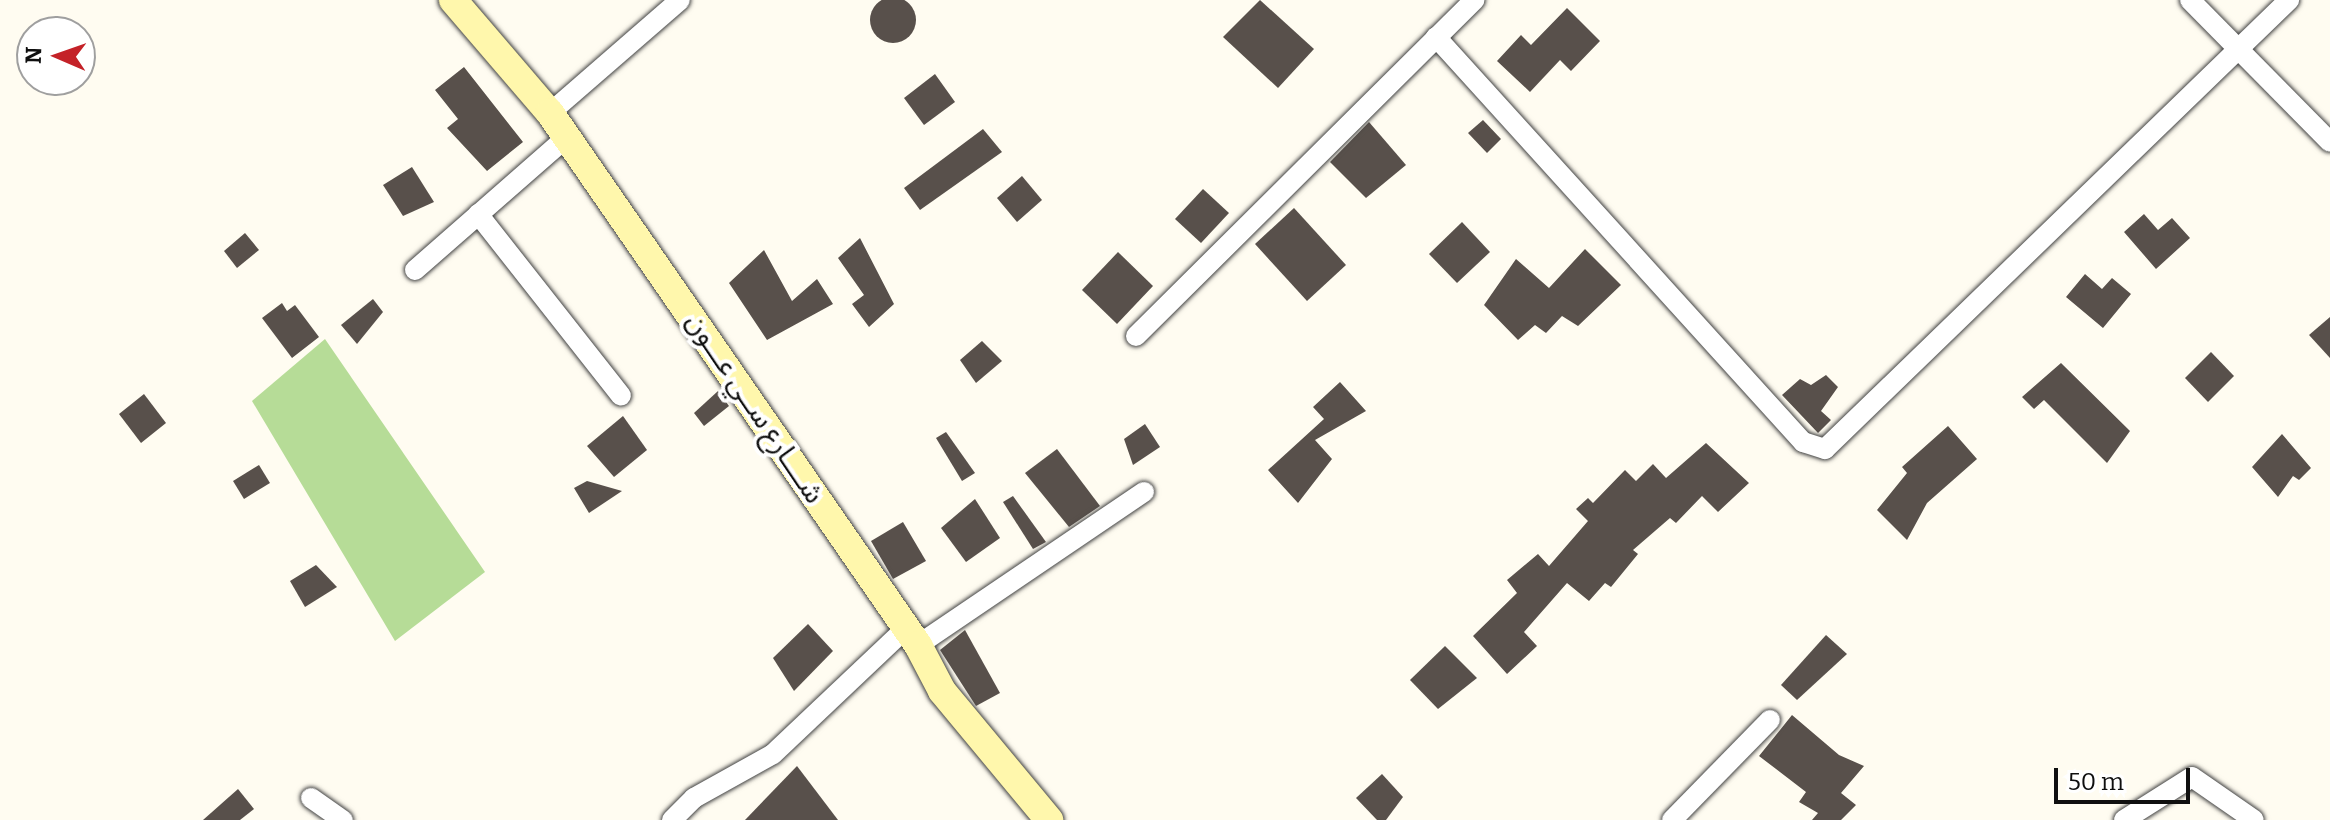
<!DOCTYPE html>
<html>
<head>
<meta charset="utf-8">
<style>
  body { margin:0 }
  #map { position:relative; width:2330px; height:820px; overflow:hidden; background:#fffcf1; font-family:Bitter,"Noto Sans Arabic",serif }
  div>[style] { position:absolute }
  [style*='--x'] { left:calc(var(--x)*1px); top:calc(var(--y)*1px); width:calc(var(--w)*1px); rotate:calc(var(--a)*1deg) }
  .forest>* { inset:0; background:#b6dc97 }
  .building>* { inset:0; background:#58504b }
  .round { border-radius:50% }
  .roads { filter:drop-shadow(0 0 2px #424242) drop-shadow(0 0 2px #424242) }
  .street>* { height:20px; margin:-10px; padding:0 10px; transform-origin:10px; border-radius:10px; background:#fff }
  .secondary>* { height:28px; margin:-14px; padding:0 14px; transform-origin:14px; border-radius:14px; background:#fff7ac }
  span { translate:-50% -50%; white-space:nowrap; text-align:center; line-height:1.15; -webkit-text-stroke:8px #fff; paint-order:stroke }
  .street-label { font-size:28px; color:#0f0f0f }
  .north { position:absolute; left:16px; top:16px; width:80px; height:80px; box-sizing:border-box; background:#fff; border:2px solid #9f9f9f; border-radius:50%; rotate:272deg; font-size:22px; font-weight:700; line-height:32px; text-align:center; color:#0f0f0f }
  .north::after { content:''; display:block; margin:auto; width:28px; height:36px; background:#c42228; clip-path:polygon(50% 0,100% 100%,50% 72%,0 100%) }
  .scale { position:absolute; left:2054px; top:768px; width:136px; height:36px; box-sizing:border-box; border:4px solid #0f0f0f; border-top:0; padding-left:10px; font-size:24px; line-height:28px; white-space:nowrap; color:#0f0f0f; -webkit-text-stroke:6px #fff; paint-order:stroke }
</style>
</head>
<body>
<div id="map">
  <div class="forest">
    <i style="clip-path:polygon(325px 339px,485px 572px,395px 641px,252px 401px)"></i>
  </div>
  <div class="building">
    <i class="round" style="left:870px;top:-3px;width:46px;height:46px"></i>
    <i style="clip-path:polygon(1260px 0,1314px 49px,1278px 88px,1223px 37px)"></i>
    <i style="clip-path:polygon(1567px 8px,1600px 41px,1571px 71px,1560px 60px,1530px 92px,1497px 61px,1521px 35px,1531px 45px)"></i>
    <i style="clip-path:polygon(464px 67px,523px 142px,487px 171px,447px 128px,458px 119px,435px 90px)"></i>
    <i style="clip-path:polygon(935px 74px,955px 102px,924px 125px,904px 98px)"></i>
    <i style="clip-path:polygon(1483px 120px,1501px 139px,1487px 153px,1468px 133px)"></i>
    <i style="clip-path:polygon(1369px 122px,1406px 165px,1366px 198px,1330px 162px)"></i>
    <i style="clip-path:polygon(983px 129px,1002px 152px,920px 210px,904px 188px)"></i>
    <i style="clip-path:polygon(412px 167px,434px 202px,403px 216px,383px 185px)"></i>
    <i style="clip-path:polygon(1022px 176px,1042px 200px,1017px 222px,997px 198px)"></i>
    <i style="clip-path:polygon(1203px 189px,1229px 213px,1201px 243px,1175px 219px)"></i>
    <i style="clip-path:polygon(1294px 208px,1346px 265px,1307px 301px,1255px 244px)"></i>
    <i style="clip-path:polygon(2144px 214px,2158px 230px,2172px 218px,2190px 238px,2156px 269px,2124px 232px)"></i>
    <i style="clip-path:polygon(1462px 222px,1490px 252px,1457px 283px,1429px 254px)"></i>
    <i style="clip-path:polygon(245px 233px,259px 250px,237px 268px,224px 251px)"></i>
    <i style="clip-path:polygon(860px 238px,894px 304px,869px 327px,852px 304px,864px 295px,838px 258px)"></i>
    <i style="clip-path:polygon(1585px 249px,1621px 285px,1578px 326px,1562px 316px,1546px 333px,1535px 325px,1518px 340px,1484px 305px,1516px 259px,1549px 288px)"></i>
    <i style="clip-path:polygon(764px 250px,792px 301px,817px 279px,833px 304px,767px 340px,729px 283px)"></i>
    <i style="clip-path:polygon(1118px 252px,1153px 286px,1117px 324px,1082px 290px)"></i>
    <i style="clip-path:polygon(2085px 274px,2102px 289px,2112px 278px,2131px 294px,2103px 328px,2066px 297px)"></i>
    <i style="clip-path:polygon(373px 299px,383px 312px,357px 344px,341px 325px)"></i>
    <i style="clip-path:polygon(282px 303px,287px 311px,295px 305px,319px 337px,292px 358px,262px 318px)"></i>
    <i style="clip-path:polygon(2330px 317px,2330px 358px,2309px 335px)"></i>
    <i style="clip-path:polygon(982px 341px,1002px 361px,976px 383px,960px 360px)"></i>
    <i style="clip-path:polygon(2211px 352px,2234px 376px,2208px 402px,2185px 378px)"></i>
    <i style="clip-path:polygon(2061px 363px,2130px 431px,2107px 463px,2044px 400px,2034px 409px,2022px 397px)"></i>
    <i style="clip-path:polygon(1826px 375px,1838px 387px,1821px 411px,1831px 420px,1818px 433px,1782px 395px,1800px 379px,1811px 385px)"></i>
    <i style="clip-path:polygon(1340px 382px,1366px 411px,1315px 440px,1332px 459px,1298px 503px,1268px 470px,1324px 419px,1313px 407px)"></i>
    <i style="clip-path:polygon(718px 391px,729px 406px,704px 426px,694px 413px)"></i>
    <i style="clip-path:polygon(144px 394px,166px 423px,141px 443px,119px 414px)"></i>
    <i style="clip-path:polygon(623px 416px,647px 450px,614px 477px,587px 446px)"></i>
    <i style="clip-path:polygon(1145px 424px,1160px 447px,1133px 465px,1124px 439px)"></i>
    <i style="clip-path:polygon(1948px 426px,1977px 459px,1927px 503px,1907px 540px,1877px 510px,1907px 473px,1902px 467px)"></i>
    <i style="clip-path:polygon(946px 432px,975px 473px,962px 481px,936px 438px)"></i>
    <i style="clip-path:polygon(2282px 434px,2311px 468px,2299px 480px,2293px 476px,2278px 497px,2252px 467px)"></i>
    <i style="clip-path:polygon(1706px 443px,1749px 483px,1718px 512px,1702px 496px,1676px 523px,1670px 518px,1633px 550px,1638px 554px,1611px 587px,1605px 583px,1589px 601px,1567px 583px,1524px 632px,1537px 646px,1507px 674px,1473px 636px,1517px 593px,1507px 580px,1538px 554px,1549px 566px,1588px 521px,1576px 509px,1588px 498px,1593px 503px,1625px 470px,1636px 481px,1653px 464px,1666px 478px)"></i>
    <i style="clip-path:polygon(1057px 449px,1100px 506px,1069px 527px,1025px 473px)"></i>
    <i style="clip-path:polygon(259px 465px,270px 483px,244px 499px,233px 481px)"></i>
    <i style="clip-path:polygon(587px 481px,622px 491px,589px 513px,574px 488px)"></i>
    <i style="clip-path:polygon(1013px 496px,1046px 542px,1033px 549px,1003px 502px)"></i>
    <i style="clip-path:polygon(975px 499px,1000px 538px,966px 562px,941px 528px)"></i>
    <i style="clip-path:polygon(903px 522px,926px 561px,893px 579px,871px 541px)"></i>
    <i style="clip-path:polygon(316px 565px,337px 587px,305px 607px,290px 581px)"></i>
    <i style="clip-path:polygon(808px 624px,833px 651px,794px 691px,773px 658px)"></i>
    <i style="clip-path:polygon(965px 630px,1000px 693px,976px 706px,940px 650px)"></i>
    <i style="clip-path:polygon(1826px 635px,1847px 654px,1797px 700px,1781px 685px)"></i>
    <i style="clip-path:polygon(1445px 646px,1477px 678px,1438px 709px,1410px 680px)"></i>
    <i style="clip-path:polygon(1792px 715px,1839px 755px,1864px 766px,1841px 793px,1856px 805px,1841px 820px,1812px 820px,1818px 813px,1799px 802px,1806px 792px,1759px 756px)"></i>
    <i style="clip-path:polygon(797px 766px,838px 820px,745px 820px)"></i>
    <i style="clip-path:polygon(1382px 774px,1403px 797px,1386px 820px,1377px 820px,1356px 798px)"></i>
    <i style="clip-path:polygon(238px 789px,254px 809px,240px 820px,203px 820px)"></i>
  </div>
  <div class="roads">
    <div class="street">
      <i style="--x:2190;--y:0;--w:199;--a:45.4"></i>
      <i style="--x:1436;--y:37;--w:547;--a:47.82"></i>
      <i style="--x:1803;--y:442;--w:23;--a:18"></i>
      <i style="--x:1825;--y:449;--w:646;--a:-44.06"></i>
      <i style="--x:550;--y:113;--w:172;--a:-41"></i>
      <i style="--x:478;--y:214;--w:231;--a:51.8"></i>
      <i style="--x:415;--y:270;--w:201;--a:-41.2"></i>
      <i style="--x:1136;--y:336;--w:477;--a:-44.8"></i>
      <i style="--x:918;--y:645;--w:273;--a:-34.1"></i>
      <i style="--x:311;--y:798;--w:39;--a:35"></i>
      <i style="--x:672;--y:820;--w:31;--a:-45"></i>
      <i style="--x:694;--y:798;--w:90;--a:-29.1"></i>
      <i style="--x:773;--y:754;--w:182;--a:-43.4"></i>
      <i style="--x:1672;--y:820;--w:140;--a:-45.6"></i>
      <i style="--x:2124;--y:820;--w:80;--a:-32.3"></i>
      <i style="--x:2192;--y:777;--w:75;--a:34.7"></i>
    </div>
    <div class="secondary">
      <i style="--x:453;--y:0;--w:149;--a:49.4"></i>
      <i style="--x:550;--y:113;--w:647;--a:55.33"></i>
      <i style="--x:918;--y:645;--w:52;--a:62.4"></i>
      <i style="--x:942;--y:691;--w:168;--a:50.3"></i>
    </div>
  </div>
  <div class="street-label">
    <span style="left:755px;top:408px;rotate:56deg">شــــارع ســي عـــون</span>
  </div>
  <div class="north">N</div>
  <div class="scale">50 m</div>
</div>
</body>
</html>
